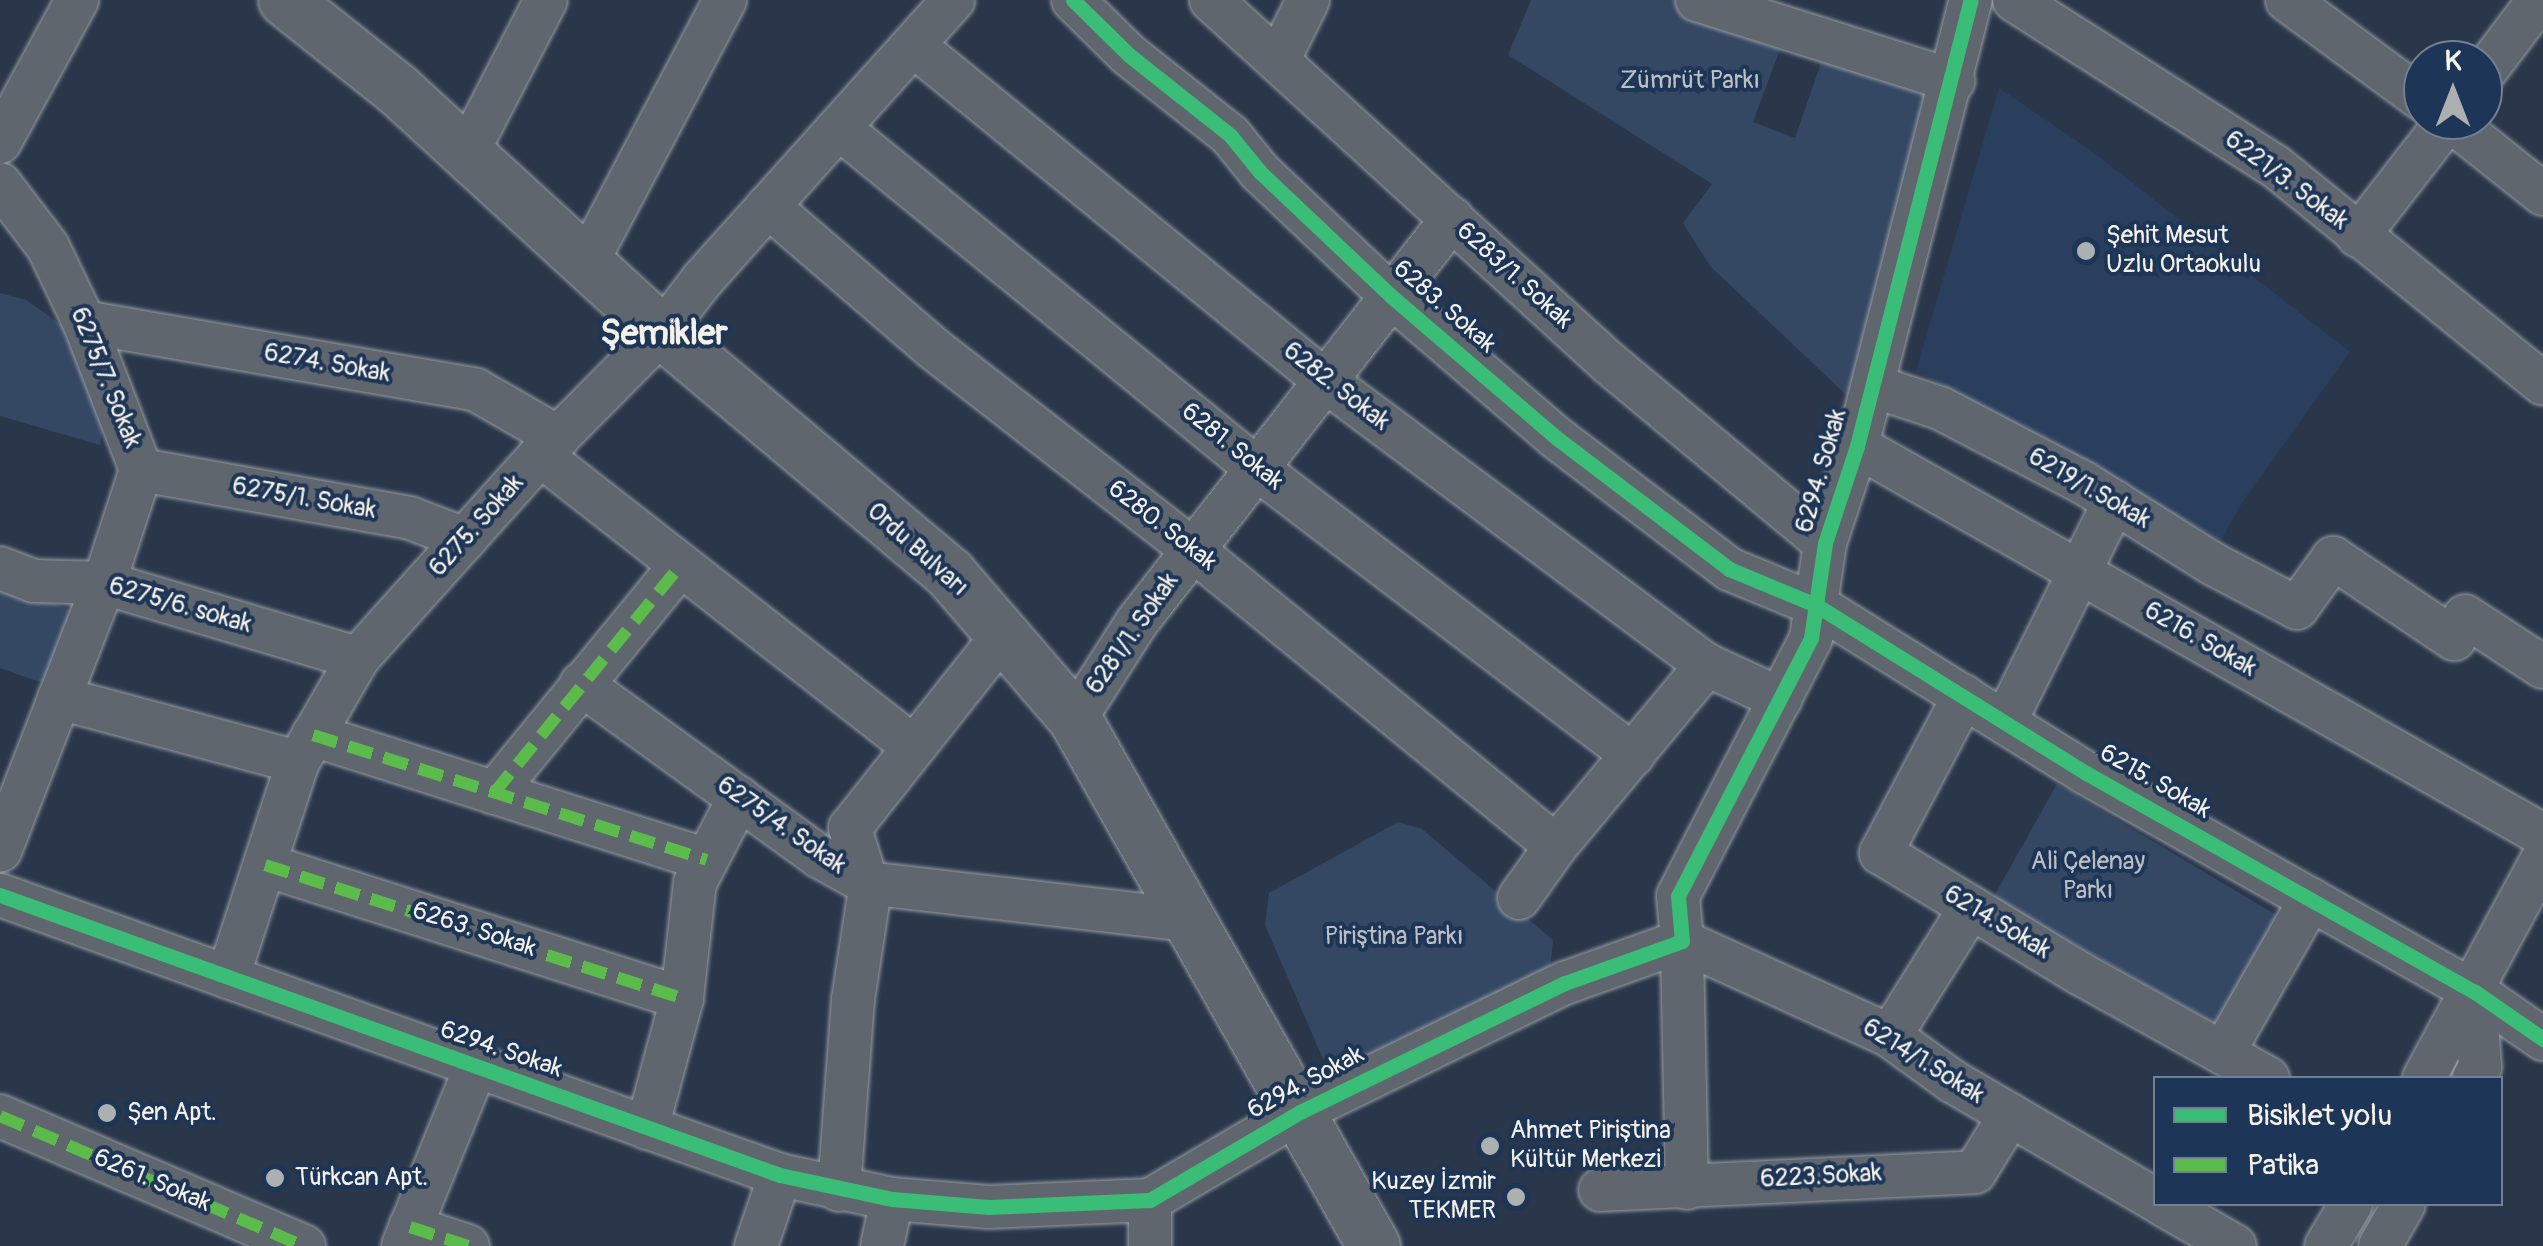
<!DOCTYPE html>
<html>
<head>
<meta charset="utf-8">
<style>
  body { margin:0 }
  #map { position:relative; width:2543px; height:1246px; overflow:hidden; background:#2a374a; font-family:Pangolin,sans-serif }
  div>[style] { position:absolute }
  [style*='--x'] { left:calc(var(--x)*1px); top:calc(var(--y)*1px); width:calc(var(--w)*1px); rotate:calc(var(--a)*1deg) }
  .built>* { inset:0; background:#2a3f5d }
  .green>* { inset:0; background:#344763 }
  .roads { filter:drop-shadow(0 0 2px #979ca3) drop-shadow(0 0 2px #979ca3) }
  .minor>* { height:42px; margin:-21px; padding:0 21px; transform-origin:21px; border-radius:21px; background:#60666e }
  .major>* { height:52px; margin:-26px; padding:0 26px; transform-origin:26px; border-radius:26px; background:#60666e }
  .quiet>* { height:12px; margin-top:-6px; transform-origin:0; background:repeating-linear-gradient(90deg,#5cbc4b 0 25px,transparent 0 37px) }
  .cycleway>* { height:15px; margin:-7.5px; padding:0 7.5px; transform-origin:7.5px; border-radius:7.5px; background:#3abd76 }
  .dots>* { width:28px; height:28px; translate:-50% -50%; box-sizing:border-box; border:5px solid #1d3557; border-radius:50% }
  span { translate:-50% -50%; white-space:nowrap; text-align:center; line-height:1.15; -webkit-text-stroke:8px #1d3557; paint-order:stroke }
  .park-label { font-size:25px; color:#bbbfc1 }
  .street-label { font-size:25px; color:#f4f1e8 }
  .poi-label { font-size:25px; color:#f4f1e8 }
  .left { translate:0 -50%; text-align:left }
  .right { translate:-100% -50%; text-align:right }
  .district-label { font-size:35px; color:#f4f1e8; font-weight:700 }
  .legend { position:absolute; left:2153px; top:1076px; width:350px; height:130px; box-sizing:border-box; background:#1d3557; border:2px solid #738091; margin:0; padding:12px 18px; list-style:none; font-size:30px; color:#f4f1e8 }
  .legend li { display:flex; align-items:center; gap:20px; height:50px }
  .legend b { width:50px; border:2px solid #738091 }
  .north { position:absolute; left:2403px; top:40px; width:100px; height:100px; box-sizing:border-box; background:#1d3557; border:2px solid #738091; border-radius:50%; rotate:0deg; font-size:28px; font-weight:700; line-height:40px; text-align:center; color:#f4f1e8 }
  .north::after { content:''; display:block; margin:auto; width:35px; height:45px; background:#adb0b1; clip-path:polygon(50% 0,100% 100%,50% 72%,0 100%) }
</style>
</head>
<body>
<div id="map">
  <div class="built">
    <i style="clip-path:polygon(1999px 88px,2090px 150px,2350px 352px,2243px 501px,2221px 540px,1916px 371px)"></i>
  </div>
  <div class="green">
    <i style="clip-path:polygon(1531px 0,1680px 0,1786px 33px,1753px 122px,1795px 138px,1826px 48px,1941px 90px,1860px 408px,1710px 266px,1683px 223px,1712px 184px,1508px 55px)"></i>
    <i style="clip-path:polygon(0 293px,26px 300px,72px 332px,105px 411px,100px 445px,0 416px)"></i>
    <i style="clip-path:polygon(0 584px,82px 614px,57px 688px,0 668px)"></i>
    <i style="clip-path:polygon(2057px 784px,2288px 922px,2225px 1029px,1993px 898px)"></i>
    <i style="clip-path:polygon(1398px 822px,1422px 829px,1553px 940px,1550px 970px,1353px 1067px,1323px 1059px,1265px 925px,1269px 893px)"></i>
  </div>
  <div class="roads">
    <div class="minor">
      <i style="--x:1073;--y:0;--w:78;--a:44.5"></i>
      <i style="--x:1129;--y:55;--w:129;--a:38.4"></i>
      <i style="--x:1230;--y:135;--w:48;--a:51"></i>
      <i style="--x:1260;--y:172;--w:180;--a:43.4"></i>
      <i style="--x:1391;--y:296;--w:220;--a:40.6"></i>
      <i style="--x:1558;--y:439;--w:215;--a:37.2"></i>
      <i style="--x:1729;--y:569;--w:94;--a:22.5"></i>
      <i style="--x:1816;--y:605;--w:318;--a:31.9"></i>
      <i style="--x:2086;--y:773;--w:446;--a:29.4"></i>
      <i style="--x:2475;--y:992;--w:83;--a:34.7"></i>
      <i style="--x:1211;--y:0;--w:539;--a:42.37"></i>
      <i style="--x:1609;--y:363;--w:281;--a:39.8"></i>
      <i style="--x:1697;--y:0;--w:269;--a:17.5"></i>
      <i style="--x:2014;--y:0;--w:309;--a:32.5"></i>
      <i style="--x:2275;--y:166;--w:345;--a:39.1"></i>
      <i style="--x:2287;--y:0;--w:169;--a:36.3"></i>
      <i style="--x:913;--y:45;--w:530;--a:39.18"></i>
      <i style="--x:1324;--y:380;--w:477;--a:36.7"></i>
      <i style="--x:1707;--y:665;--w:81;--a:24.7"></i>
      <i style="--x:1278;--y:61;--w:68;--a:-63.8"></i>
      <i style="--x:2483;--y:74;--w:93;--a:-52.9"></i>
      <i style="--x:2450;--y:120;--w:119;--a:38.5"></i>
      <i style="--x:839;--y:128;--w:538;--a:39.19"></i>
      <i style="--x:1256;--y:468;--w:474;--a:37.3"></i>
      <i style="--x:0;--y:142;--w:162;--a:-61.5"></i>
      <i style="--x:467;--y:153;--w:172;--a:-62.7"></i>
      <i style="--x:0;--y:184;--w:79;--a:52.7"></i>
      <i style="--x:48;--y:247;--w:83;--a:64.4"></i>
      <i style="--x:84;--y:322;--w:159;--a:68.9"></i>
      <i style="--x:141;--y:470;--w:119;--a:108.1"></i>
      <i style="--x:104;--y:583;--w:287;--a:111.2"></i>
      <i style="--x:768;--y:206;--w:219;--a:40.7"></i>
      <i style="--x:934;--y:349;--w:328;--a:37.8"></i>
      <i style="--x:1193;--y:550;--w:468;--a:39.2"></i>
      <i style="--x:2358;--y:236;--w:147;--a:-52.2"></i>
      <i style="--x:587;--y:262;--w:296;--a:-62.2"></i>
      <i style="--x:84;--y:322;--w:398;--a:9.8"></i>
      <i style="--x:476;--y:390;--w:95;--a:29.8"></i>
      <i style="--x:1873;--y:386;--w:71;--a:18.2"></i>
      <i style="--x:1940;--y:408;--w:162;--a:27.5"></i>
      <i style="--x:2084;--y:483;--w:152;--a:32.1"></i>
      <i style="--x:2213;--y:564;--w:95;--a:27.6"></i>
      <i style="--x:2297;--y:608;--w:62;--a:-54.2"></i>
      <i style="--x:2333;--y:558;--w:146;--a:33.8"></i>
      <i style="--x:2454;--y:639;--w:25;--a:-64"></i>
      <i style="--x:2465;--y:616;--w:93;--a:33.2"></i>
      <i style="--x:1857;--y:446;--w:789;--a:29.56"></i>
      <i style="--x:540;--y:455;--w:474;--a:38"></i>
      <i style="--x:141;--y:470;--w:273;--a:10.1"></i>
      <i style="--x:410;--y:518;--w:59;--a:20.9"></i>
      <i style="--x:0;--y:568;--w:36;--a:21"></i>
      <i style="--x:34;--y:581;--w:70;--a:1.6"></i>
      <i style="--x:104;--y:583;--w:265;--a:16.5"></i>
      <i style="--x:581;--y:684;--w:295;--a:35.9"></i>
      <i style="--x:820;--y:857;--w:54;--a:29"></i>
      <i style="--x:867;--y:883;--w:322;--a:6.6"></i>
      <i style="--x:1964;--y:696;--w:178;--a:117.9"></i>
      <i style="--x:1881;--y:853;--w:234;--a:31.2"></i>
      <i style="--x:2081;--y:974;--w:214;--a:29.1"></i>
      <i style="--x:59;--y:698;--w:247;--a:15"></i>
      <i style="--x:1075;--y:719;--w:115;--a:-57.4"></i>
      <i style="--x:1137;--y:622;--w:512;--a:-51.99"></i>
      <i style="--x:2005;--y:722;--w:246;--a:-63.6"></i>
      <i style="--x:313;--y:735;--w:413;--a:17.6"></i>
      <i style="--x:494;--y:793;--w:292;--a:-50.7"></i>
      <i style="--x:265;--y:865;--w:438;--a:17.7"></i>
      <i style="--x:867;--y:883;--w:58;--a:-107.2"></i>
      <i style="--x:850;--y:828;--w:246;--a:-51.6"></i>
      <i style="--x:0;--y:895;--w:829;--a:19.75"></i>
      <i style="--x:780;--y:1175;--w:115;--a:12.1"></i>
      <i style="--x:892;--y:1199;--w:97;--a:4.7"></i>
      <i style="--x:989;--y:1207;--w:161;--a:-2.5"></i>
      <i style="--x:1150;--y:1200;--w:174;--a:-30.4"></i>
      <i style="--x:1300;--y:1112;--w:295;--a:-26"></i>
      <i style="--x:1565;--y:983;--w:124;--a:-19.7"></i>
      <i style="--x:1682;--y:941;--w:45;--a:-95.1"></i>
      <i style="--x:1678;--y:896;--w:290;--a:-62.7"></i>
      <i style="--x:1811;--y:638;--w:96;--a:-81.6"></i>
      <i style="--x:1825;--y:543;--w:102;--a:-71.7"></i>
      <i style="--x:1857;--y:446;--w:460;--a:-75.7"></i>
      <i style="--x:1519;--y:898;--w:64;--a:-54.6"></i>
      <i style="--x:1556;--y:846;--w:236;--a:-50.2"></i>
      <i style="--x:228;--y:977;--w:226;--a:-72"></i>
      <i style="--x:298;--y:762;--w:120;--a:-60"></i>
      <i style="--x:358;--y:658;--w:273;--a:-48.1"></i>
      <i style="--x:540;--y:455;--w:173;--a:-45.2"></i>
      <i style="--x:662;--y:332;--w:67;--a:-52.3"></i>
      <i style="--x:703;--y:279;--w:375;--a:-48.1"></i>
      <i style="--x:1890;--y:1036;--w:152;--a:-57.9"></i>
      <i style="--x:2223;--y:1053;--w:177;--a:-60.3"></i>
      <i style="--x:2424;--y:1078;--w:250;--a:-61.6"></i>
      <i style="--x:2474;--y:1078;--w:13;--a:-61"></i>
      <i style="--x:2480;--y:1067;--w:75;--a:-93.8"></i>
      <i style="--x:0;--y:1116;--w:331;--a:23.2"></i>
      <i style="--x:647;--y:1128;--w:135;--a:-74.9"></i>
      <i style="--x:682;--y:998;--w:116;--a:-83.6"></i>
      <i style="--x:695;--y:883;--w:96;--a:-62.6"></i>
      <i style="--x:1687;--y:1188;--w:247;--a:-91.2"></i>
      <i style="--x:1682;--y:941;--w:229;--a:24.5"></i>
      <i style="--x:1890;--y:1036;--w:77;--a:36"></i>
      <i style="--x:1952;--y:1081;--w:236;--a:30.3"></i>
      <i style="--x:839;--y:1190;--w:191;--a:-85.8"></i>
      <i style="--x:853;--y:1000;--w:118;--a:-81.3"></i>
      <i style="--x:1600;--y:1190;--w:375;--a:-2.7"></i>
      <i style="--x:1975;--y:1172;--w:67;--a:-58.4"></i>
      <i style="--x:1150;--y:1200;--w:46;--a:90"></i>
      <i style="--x:2162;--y:1204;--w:84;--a:29.9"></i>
      <i style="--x:410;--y:1227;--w:61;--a:18.1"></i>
      <i style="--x:403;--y:1246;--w:191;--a:-67.9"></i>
      <i style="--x:756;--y:1246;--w:75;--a:-71.3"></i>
      <i style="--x:882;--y:1246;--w:48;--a:-78"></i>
      <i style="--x:2326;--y:1246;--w:49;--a:-59.2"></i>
      <i style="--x:2380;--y:1246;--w:48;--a:-60.3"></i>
    </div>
    <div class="major">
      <i style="--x:285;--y:0;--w:144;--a:38.5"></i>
      <i style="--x:398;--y:90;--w:358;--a:42.5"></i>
      <i style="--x:662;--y:332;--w:376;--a:40"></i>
      <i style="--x:950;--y:574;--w:191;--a:49.2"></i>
      <i style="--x:1075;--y:719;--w:606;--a:60.43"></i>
    </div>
  </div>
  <div class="quiet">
    <i style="--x:313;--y:735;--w:413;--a:17.6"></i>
    <i style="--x:494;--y:793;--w:292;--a:-50.7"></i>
    <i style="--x:265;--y:865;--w:438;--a:17.7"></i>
    <i style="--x:0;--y:1116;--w:331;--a:23.2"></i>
    <i style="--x:410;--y:1227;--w:61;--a:18.1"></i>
  </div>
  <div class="cycleway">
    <i style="--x:1073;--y:0;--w:78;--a:44.5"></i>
    <i style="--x:1129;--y:55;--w:129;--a:38.4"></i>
    <i style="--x:1230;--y:135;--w:48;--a:51"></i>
    <i style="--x:1260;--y:172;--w:180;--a:43.4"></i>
    <i style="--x:1391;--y:296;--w:220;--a:40.6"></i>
    <i style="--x:1558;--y:439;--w:215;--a:37.2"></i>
    <i style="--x:1729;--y:569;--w:94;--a:22.5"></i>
    <i style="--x:1816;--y:605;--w:318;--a:31.9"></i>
    <i style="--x:2086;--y:773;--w:446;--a:29.4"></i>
    <i style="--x:2475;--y:992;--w:83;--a:34.7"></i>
    <i style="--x:0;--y:895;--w:829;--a:19.75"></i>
    <i style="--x:780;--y:1175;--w:115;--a:12.1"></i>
    <i style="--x:892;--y:1199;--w:97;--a:4.7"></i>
    <i style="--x:989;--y:1207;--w:161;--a:-2.5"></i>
    <i style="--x:1150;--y:1200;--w:174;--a:-30.4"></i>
    <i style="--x:1300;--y:1112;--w:295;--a:-26"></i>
    <i style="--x:1565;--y:983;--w:124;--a:-19.7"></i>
    <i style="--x:1682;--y:941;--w:45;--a:-95.1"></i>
    <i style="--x:1678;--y:896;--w:290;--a:-62.7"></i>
    <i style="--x:1811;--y:638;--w:96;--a:-81.6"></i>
    <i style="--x:1825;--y:543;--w:102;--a:-71.7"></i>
    <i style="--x:1857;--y:446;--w:460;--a:-75.7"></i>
  </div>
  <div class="dots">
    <i style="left:2086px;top:251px;background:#adb0b1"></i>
    <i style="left:107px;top:1113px;background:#adb0b1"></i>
    <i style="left:1490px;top:1146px;background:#adb0b1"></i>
    <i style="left:275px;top:1178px;background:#adb0b1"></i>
    <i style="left:1516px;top:1197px;background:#adb0b1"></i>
  </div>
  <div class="park-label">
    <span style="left:1690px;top:81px">Zümrüt Parkı</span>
    <span style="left:2088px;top:877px">Ali Çelenay<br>Parkı</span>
    <span style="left:1394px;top:937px">Piriştina Parkı</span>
  </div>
  <div class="street-label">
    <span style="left:2286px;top:181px;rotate:37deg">6221/3. Sokak</span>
    <span style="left:1514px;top:276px;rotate:42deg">6283/1. Sokak</span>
    <span style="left:1444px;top:307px;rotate:41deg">6283. Sokak</span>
    <span style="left:327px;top:364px;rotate:10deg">6274. Sokak</span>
    <span style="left:105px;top:378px;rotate:68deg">6275/7. Sokak</span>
    <span style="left:1336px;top:387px;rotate:38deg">6282. Sokak</span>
    <span style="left:1232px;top:447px;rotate:39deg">6281. Sokak</span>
    <span style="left:1822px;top:471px;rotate:-74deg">6294. Sokak</span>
    <span style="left:2089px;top:489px;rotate:30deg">6219/1.Sokak</span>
    <span style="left:304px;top:499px;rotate:10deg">6275/1. Sokak</span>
    <span style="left:477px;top:526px;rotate:-48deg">6275. Sokak</span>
    <span style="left:1162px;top:526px;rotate:38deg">6280. Sokak</span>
    <span style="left:917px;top:550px;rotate:42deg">Ordu Bulvarı</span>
    <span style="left:180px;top:606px;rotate:16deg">6275/6. sokak</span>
    <span style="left:1133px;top:634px;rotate:-55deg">6281/1. Sokak</span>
    <span style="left:2200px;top:640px;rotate:30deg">6216. Sokak</span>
    <span style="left:2155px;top:782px;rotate:30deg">6215. Sokak</span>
    <span style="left:781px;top:826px;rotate:35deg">6275/4. Sokak</span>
    <span style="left:1997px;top:923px;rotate:31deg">6214.Sokak</span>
    <span style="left:474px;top:930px;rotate:18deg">6263. Sokak</span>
    <span style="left:501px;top:1050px;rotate:19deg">6294. Sokak</span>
    <span style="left:1923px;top:1062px;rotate:32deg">6214/1.Sokak</span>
    <span style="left:1306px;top:1083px;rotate:-28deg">6294. Sokak</span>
    <span style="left:1821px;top:1177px;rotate:-3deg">6223.Sokak</span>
    <span style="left:152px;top:1181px;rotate:23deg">6261. Sokak</span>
  </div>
  <div class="poi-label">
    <span class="left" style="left:2106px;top:251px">Şehit Mesut<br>Uzlu Ortaokulu</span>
    <span class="left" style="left:127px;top:1113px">Şen Apt.</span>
    <span class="left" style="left:1510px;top:1146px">Ahmet Piriştina<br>Kültür Merkezi</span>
    <span class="left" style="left:295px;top:1178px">Türkcan Apt.</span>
    <span class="right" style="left:1496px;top:1197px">Kuzey İzmir<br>TEKMER</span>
  </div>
  <div class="district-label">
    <span style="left:664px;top:333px">Şemikler</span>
  </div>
  <ul class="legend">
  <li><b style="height:12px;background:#3abd76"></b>Bisiklet yolu</li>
  <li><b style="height:12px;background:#5cbc4b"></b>Patika</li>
  </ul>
  <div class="north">K</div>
</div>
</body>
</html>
